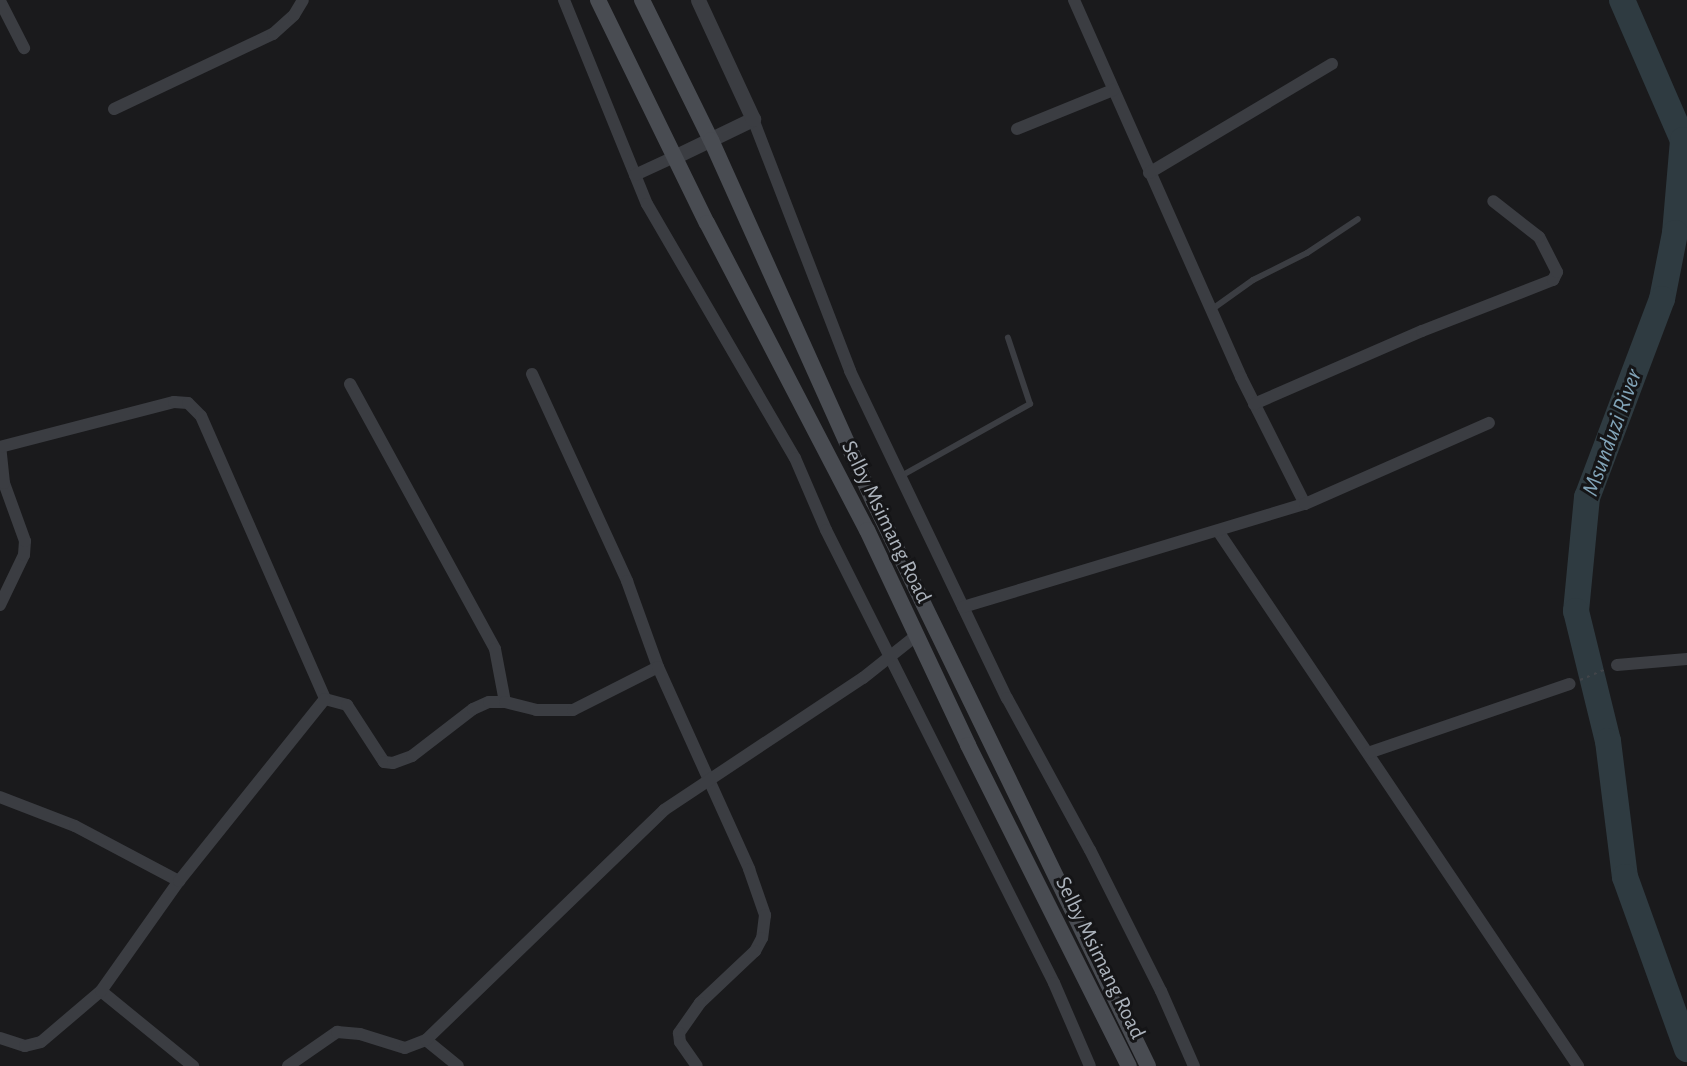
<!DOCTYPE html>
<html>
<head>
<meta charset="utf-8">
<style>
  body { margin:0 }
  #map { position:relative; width:1687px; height:1066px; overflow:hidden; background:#1a1a1c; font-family:"Alegreya Sans",sans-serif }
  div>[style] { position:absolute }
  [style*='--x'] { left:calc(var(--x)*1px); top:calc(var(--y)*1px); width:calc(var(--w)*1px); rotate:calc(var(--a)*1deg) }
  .river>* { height:26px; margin:-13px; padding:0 13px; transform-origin:13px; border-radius:13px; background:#2f3b41 }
  .path>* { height:2px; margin-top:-1px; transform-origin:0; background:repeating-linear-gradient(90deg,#414449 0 3px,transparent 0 7.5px) }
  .service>* { height:6px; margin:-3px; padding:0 3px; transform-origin:3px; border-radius:3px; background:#3b3d42 }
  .minor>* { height:12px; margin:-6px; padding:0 6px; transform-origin:6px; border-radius:6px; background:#3b3d42 }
  .tertiary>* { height:15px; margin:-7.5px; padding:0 7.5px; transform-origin:7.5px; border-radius:7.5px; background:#3b3d42 }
  .secondary>* { height:16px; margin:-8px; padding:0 8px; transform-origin:8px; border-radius:8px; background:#494c52 }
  span { translate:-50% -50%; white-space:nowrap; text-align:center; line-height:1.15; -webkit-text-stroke:6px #151517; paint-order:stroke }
  .street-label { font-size:22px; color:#acb3bc }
  .water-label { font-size:24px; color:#82a4b8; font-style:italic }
</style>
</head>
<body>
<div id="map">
  <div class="river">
    <i style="--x:1622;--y:0;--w:153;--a:66.5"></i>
    <i style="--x:1683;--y:140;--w:93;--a:94.9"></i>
    <i style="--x:1675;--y:233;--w:67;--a:101.1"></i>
    <i style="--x:1662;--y:299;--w:212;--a:110.7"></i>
    <i style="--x:1587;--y:497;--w:115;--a:95.5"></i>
    <i style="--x:1576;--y:611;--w:134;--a:76.2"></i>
    <i style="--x:1608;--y:741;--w:137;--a:82.9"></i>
    <i style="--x:1625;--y:877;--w:183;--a:70.2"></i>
  </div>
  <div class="path">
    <i style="--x:1580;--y:680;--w:28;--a:-23"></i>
  </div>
  <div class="service">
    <i style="--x:1211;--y:310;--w:52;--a:-35.5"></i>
    <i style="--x:1253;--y:280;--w:60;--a:-26.6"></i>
    <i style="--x:1307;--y:253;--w:61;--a:-33.7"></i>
    <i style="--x:901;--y:476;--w:148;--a:-29.2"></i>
    <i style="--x:1030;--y:404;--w:70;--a:-108.4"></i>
  </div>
  <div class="minor">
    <i style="--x:564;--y:0;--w:220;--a:67.9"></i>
    <i style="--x:647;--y:204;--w:294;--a:59.8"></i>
    <i style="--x:795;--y:458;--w:78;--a:66.7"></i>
    <i style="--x:826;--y:530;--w:507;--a:63.28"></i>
    <i style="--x:1054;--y:983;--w:90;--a:66.6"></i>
    <i style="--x:1074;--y:0;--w:412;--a:66.1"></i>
    <i style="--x:1241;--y:377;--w:142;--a:63.3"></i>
    <i style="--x:0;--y:1;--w:53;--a:62.9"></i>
    <i style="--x:114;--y:109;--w:176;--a:-25.3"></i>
    <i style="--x:273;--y:34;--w:28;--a:-42"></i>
    <i style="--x:294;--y:15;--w:17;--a:-59"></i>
    <i style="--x:753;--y:119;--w:270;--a:68.9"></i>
    <i style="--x:850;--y:371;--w:363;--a:64.4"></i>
    <i style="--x:1007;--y:698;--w:173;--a:61.4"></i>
    <i style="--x:1090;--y:850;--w:158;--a:63.3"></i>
    <i style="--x:1161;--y:991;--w:82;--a:66.3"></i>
    <i style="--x:1017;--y:129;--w:104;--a:-22.1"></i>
    <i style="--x:1149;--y:173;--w:213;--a:-30.8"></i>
    <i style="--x:635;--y:175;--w:43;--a:-24.8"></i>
    <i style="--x:532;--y:374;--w:228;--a:65.3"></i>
    <i style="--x:627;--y:581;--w:91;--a:70.2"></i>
    <i style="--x:350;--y:384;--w:302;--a:61.3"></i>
    <i style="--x:495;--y:649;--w:54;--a:79.3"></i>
    <i style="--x:1254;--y:404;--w:183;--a:-23.5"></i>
    <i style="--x:1422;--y:331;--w:141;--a:-21.3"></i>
    <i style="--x:1553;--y:280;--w:9;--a:-63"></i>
    <i style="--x:1557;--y:272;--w:39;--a:-117"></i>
    <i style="--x:1539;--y:237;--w:58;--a:-142"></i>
    <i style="--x:1218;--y:531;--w:645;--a:56.06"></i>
    <i style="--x:0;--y:605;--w:55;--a:-64.4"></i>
    <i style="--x:24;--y:555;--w:14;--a:-86"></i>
    <i style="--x:25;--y:541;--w:62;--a:-109.9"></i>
    <i style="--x:4;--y:483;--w:36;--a:-96"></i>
    <i style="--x:0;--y:447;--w:180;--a:-14.5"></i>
    <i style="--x:174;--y:402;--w:14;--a:4"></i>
    <i style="--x:188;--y:403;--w:18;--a:45"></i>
    <i style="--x:201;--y:416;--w:309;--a:66.3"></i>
    <i style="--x:963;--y:607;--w:357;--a:-16.8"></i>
    <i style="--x:1305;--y:504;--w:201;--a:-23.8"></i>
    <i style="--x:1617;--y:665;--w:70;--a:-4.9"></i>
    <i style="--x:325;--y:699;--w:23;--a:15"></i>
    <i style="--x:347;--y:705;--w:68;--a:57"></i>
    <i style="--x:384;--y:762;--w:9;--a:6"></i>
    <i style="--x:393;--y:763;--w:20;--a:-20"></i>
    <i style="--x:412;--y:756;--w:77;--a:-37.6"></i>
    <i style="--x:473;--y:709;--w:17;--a:-24"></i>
    <i style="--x:489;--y:702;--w:16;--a:0"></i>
    <i style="--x:505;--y:702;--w:32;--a:14"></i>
    <i style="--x:536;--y:710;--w:37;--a:0"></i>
    <i style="--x:573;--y:710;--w:95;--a:-26.8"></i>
    <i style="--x:658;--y:667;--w:222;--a:65.7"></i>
    <i style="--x:749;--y:869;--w:49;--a:70.8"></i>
    <i style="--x:765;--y:915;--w:23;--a:97"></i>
    <i style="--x:762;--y:938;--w:15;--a:118"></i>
    <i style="--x:755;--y:951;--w:76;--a:136.6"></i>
    <i style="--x:700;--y:1003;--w:37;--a:125"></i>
    <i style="--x:679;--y:1033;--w:9;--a:84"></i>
    <i style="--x:680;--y:1042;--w:29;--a:55"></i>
    <i style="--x:1368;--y:753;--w:213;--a:-18.9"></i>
    <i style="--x:0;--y:797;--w:80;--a:21.1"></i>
    <i style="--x:75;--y:826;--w:118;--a:27.9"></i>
    <i style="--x:101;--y:991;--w:119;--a:39.2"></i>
    <i style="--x:0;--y:1038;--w:26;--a:18"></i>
    <i style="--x:25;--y:1046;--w:16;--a:-14"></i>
    <i style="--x:41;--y:1042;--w:79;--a:-40.4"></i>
    <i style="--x:101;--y:991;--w:135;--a:-54.7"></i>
    <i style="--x:179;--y:881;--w:233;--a:-51.3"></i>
    <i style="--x:426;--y:1040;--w:41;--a:39.1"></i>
    <i style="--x:288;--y:1066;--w:60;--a:-34.8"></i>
    <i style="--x:337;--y:1032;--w:23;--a:5"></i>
    <i style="--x:360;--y:1034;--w:47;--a:17.3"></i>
    <i style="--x:405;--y:1048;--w:22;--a:-21"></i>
    <i style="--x:426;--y:1040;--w:331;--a:-44"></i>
    <i style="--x:664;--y:810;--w:239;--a:-33.6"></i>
    <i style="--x:863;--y:678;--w:69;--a:-38.5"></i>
  </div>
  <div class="tertiary">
    <i style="--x:674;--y:157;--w:88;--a:-25.7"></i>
    <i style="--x:753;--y:119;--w:131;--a:-114.8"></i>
  </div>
  <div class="secondary">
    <i style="--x:598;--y:0;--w:248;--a:64"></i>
    <i style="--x:707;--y:223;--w:346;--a:62.5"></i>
    <i style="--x:867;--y:530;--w:238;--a:64.8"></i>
    <i style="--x:968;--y:745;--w:359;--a:63.4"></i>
    <i style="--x:642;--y:0;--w:156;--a:63.8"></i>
    <i style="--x:711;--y:140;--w:397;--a:65.8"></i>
    <i style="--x:874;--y:502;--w:627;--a:64.09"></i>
  </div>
  <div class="street-label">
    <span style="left:886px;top:522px;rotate:64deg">Selby Msimang Road</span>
    <span style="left:1100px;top:958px;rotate:64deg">Selby Msimang Road</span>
  </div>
  <div class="water-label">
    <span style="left:1613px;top:433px;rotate:-70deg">Msunduzi River</span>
  </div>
</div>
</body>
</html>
